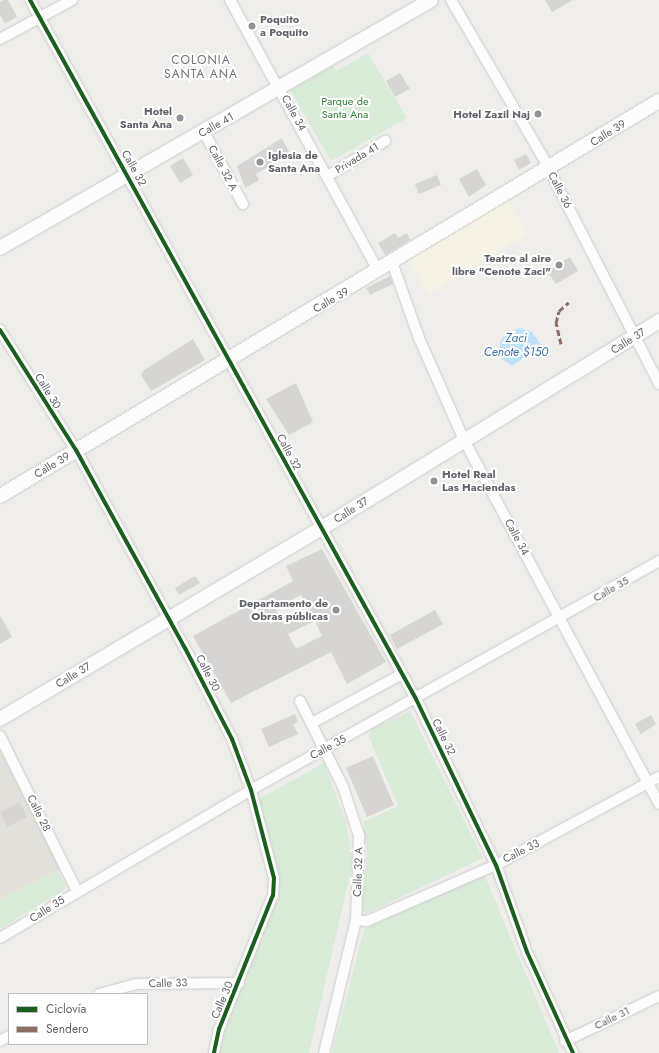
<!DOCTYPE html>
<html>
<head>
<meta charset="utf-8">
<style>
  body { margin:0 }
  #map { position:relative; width:659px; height:1053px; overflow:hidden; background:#efeeea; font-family:Jost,sans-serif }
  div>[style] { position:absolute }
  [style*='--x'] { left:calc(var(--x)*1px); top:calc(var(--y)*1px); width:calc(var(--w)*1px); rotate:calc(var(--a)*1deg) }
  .commercial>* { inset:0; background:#f7f3e4 }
  .education>* { inset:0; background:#e2e0da }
  .green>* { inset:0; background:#d8ebd6 }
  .water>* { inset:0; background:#bfe0f9 }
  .building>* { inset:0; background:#d6d5d3 }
  .roads { filter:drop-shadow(0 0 1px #cbcccc) drop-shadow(0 0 1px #cbcccc) }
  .street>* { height:10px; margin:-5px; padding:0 5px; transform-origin:5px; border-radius:5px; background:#fdfcfc }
  .secondary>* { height:14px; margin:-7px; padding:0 7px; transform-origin:7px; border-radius:7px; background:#fdfcfc }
  .quiet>* { height:3px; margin-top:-1.5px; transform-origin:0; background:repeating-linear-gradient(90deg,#8d6e63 0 6px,transparent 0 9px) }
  .cycleway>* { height:4px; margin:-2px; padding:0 2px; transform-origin:2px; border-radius:2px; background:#1b5e20 }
  .dots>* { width:11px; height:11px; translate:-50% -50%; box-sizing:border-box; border:2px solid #fff; border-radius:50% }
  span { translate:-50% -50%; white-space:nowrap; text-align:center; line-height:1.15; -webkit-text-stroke:4px #fff; paint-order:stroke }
  .poi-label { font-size:11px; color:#5f6368; font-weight:700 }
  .left { translate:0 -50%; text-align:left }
  .right { translate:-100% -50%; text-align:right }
  .park-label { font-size:11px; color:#348238 }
  .street-label { font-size:11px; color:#5f6368 }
  .neighbourhood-label { font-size:12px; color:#70757a; letter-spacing:1px }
  .water-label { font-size:12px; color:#4174aa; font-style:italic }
  .legend { position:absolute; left:8px; top:993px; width:140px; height:52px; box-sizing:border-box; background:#fff; border:1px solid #bfc1c3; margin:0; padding:5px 7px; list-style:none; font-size:12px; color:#5f6368 }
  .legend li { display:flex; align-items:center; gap:8px; height:20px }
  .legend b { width:20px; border:1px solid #bfc1c3 }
</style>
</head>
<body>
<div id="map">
  <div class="commercial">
    <i style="clip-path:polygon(507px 199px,528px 234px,429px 294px,407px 259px)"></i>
  </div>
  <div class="education">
    <i style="clip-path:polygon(0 752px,63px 867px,1px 901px,0 899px)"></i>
  </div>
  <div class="green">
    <i style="clip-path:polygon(368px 53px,407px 118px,331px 161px,290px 90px,333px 66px,336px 71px)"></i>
    <i style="clip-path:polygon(410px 711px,483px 858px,367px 913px,360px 910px,367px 854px,363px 822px,398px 806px,369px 737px,371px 729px)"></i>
    <i style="clip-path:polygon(324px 763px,346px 822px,353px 862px,309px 1053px,217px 1053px,223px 1023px,276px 898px,257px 800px)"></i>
    <i style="clip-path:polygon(58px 870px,66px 886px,63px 891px,0 929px,0 899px)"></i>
    <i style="clip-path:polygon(484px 874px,559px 1053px,332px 1053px,364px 929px)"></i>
  </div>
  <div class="water">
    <i style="clip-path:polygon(519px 328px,532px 332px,541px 345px,512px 366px,501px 358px,500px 343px,504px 336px)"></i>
  </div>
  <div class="building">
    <i style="clip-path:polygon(4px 0,8px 0,17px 17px,5px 24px,0 15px,0 2px)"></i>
    <i style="clip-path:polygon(545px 0,573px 0,552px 12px)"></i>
    <i style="clip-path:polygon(400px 73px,410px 89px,395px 97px,386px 81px)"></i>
    <i style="clip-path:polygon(282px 138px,290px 154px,256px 174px,259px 180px,245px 188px,237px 166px)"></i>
    <i style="clip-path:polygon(526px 154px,531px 163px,519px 170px,514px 160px)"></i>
    <i style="clip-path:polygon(183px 158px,193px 175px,180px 183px,170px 166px)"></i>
    <i style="clip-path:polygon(477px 169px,486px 185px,469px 197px,459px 179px)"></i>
    <i style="clip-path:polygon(437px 175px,441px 185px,419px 194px,415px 184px)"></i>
    <i style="clip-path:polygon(395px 233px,398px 238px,407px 233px,410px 240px,385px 255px,378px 243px)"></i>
    <i style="clip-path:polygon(570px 257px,578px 271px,556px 284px,547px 271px)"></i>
    <i style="clip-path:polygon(390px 276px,393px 284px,370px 295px,366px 288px)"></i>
    <i style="clip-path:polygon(193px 339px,205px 360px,151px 391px,141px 375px,144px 370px)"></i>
    <i style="clip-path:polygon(296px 383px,313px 422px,289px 435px,266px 399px)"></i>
    <i style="clip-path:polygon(evenodd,322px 549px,386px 662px,347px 684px,331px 652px,231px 703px,193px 636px,293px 581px,286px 566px,322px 549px,301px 595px,310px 612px,284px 625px,275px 608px,301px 595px,322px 549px,315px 621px,322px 636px,296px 649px,288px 634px,315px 621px)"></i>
    <i style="clip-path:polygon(195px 576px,200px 583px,179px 595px,175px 588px)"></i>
    <i style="clip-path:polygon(435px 610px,443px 624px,397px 649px,390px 635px)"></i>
    <i style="clip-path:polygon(0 615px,12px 637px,0 644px)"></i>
    <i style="clip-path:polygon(295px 714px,298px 722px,293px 724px,298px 734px,269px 747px,261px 729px)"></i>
    <i style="clip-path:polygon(651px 715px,656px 724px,641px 734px,635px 724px)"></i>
    <i style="clip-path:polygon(373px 756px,394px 805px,367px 817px,346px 768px)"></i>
    <i style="clip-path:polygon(20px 802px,27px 817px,7px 827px,0 812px)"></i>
  </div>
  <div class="roads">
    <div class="street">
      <i style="--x:30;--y:0;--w:798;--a:61.09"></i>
      <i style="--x:416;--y:699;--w:184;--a:64.3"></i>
      <i style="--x:496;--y:865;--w:92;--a:70.4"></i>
      <i style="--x:527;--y:952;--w:111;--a:65.5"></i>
      <i style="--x:230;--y:0;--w:308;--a:61.3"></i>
      <i style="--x:451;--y:0;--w:178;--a:59.7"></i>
      <i style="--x:541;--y:154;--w:259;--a:62.8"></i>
      <i style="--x:0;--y:39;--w:82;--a:-28.4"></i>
      <i style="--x:204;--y:132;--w:82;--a:61.6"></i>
      <i style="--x:329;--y:175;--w:66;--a:-31.3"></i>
      <i style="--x:392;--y:262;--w:81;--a:70.4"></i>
      <i style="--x:419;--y:338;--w:111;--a:66.2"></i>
      <i style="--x:464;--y:440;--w:413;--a:61.8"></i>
      <i style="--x:0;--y:330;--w:142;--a:57.7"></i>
      <i style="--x:76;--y:450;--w:226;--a:61.2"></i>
      <i style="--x:185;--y:648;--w:102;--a:62.7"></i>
      <i style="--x:232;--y:739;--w:54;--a:69.6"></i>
      <i style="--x:251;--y:790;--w:91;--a:75.4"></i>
      <i style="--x:274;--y:878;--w:17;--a:93"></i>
      <i style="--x:273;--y:895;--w:144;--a:111.9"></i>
      <i style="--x:219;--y:1029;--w:25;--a:102"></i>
      <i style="--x:300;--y:701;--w:96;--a:63.4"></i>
      <i style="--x:343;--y:787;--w:52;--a:71.9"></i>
      <i style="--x:359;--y:836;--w:84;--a:92"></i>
      <i style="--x:356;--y:920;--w:137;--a:103.5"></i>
      <i style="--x:312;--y:723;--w:102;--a:-28.6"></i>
      <i style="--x:0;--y:736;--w:173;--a:63.6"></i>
      <i style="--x:356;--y:920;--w:11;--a:5"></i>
      <i style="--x:367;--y:921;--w:141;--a:-23.5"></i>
      <i style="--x:496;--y:865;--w:185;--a:-28.4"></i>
      <i style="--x:0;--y:938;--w:291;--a:-30.5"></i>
      <i style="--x:251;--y:790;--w:468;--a:-29.3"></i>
      <i style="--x:99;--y:994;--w:38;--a:-15"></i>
      <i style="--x:136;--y:984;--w:103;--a:-0.6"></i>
      <i style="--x:0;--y:1041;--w:10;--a:-29"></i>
      <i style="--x:565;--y:1041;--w:104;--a:-25.6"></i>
    </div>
    <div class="secondary">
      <i style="--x:0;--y:248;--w:497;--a:-29.9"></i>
      <i style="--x:0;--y:496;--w:768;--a:-30.94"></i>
      <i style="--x:0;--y:719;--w:372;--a:-30.7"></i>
      <i style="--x:320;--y:529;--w:398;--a:-31.5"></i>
    </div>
  </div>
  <div class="quiet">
    <i style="--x:561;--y:344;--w:22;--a:-103"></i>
    <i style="--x:556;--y:323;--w:12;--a:-76"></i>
    <i style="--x:559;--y:311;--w:13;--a:-42"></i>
  </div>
  <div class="cycleway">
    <i style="--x:30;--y:0;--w:798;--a:61.09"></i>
    <i style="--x:416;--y:699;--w:184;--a:64.3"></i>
    <i style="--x:496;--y:865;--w:92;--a:70.4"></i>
    <i style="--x:527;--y:952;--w:111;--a:65.5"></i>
    <i style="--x:0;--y:330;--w:142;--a:57.7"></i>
    <i style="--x:76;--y:450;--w:226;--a:61.2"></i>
    <i style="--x:185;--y:648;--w:102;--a:62.7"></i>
    <i style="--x:232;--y:739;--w:54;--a:69.6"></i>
    <i style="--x:251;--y:790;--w:91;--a:75.4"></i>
    <i style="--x:274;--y:878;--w:17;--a:93"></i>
    <i style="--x:273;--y:895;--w:144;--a:111.9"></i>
    <i style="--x:219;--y:1029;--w:25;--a:102"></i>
  </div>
  <div class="dots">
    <i style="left:252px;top:26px;background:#919496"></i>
    <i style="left:538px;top:114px;background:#919496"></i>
    <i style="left:180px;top:118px;background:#919496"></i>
    <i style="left:260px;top:162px;background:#919496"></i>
    <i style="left:559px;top:265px;background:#919496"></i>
    <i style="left:434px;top:481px;background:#919496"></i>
    <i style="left:336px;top:610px;background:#919496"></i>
  </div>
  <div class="poi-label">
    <span class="left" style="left:260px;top:26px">Poquito<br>a Poquito</span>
    <span class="right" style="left:172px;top:118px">Hotel<br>Santa Ana</span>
    <span class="right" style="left:530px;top:114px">Hotel Zazil Naj</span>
    <span class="left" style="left:268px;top:162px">Iglesia de<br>Santa Ana</span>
    <span class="right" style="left:551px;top:265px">Teatro al aire<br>libre "Cenote Zaci"</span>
    <span class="left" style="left:442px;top:481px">Hotel Real<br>Las Haciendas</span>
    <span class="right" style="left:328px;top:610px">Departamento de<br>Obras públicas</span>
  </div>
  <div class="park-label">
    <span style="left:345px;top:108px">Parque de<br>Santa Ana</span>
  </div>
  <div class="street-label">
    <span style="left:294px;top:113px;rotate:61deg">Calle 34</span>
    <span style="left:216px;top:125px;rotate:-29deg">Calle 41</span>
    <span style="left:608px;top:133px;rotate:-32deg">Calle 39</span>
    <span style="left:357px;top:158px;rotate:-31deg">Privada 41</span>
    <span style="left:134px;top:168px;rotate:61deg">Calle 32</span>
    <span style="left:223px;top:168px;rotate:62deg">Calle 32 A</span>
    <span style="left:560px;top:190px;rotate:63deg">Calle 36</span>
    <span style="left:331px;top:300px;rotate:-30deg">Calle 39</span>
    <span style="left:628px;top:341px;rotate:-32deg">Calle 37</span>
    <span style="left:48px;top:391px;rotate:58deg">Calle 30</span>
    <span style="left:289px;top:452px;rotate:62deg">Calle 32</span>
    <span style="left:52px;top:465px;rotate:-31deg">Calle 39</span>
    <span style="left:351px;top:510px;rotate:-32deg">Calle 37</span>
    <span style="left:517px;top:537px;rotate:62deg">Calle 34</span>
    <span style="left:611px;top:589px;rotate:-30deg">Calle 35</span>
    <span style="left:208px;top:673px;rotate:63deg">Calle 30</span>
    <span style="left:73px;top:675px;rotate:-31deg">Calle 37</span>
    <span style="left:444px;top:737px;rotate:64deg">Calle 32</span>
    <span style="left:328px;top:747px;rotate:-28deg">Calle 35</span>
    <span style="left:39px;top:813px;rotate:64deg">Calle 28</span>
    <span style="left:521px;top:851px;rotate:-27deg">Calle 33</span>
    <span style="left:358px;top:872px;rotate:-88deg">Calle 32 A</span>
    <span style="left:47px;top:909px;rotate:-32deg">Calle 35</span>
    <span style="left:168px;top:983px;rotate:-2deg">Calle 33</span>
    <span style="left:222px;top:1000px;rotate:-67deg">Calle 30</span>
    <span style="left:612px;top:1018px;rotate:-26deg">Calle 31</span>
  </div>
  <div class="neighbourhood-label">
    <span style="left:201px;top:68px">COLONIA<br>SANTA ANA</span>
  </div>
  <div class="water-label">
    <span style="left:516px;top:346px">Zaci<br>Cenote $150</span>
  </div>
  <ul class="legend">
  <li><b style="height:5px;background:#1b5e20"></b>Ciclovía</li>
  <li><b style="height:5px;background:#8d6e63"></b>Sendero</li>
  </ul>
</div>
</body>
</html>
